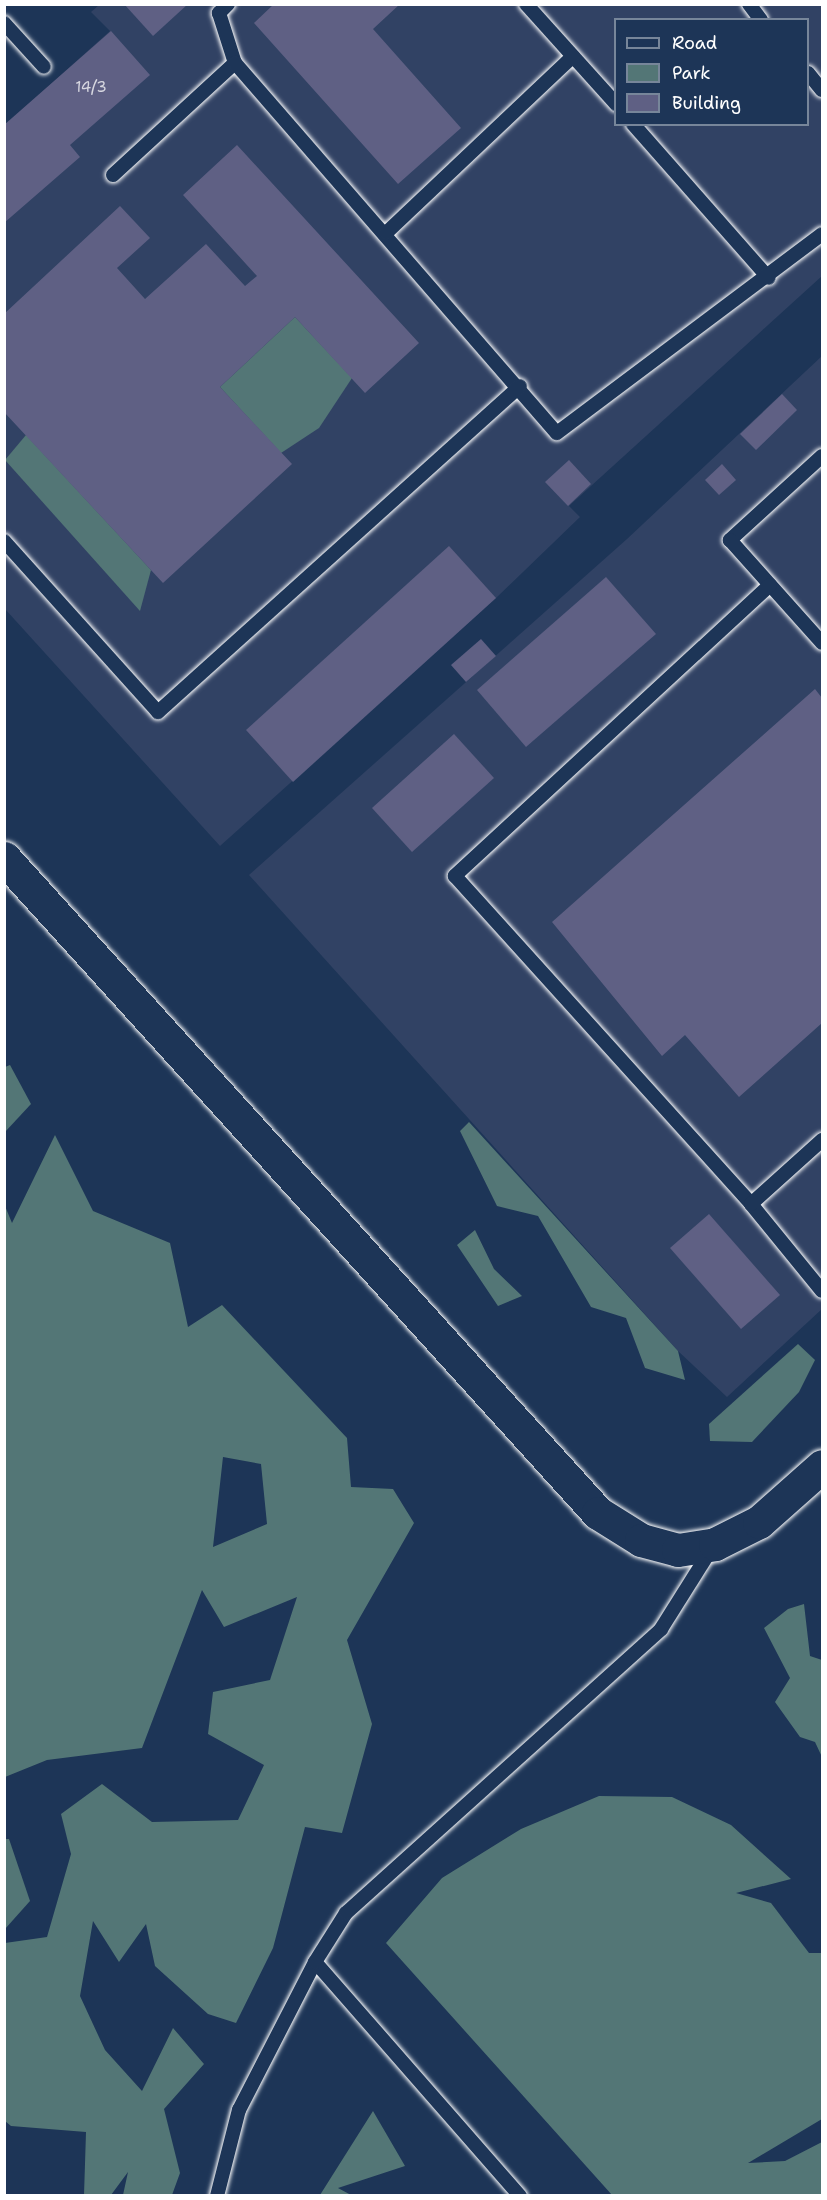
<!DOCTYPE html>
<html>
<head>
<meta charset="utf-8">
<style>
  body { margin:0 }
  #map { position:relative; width:827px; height:2200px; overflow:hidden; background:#1d3557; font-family:"Shantell Sans",sans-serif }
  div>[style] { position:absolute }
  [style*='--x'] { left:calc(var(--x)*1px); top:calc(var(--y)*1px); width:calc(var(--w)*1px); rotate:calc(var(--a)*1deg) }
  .built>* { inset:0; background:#314264 }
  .green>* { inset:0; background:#537676 }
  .building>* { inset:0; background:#5f6084 }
  .roads { filter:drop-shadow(0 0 2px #fff) drop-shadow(0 0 2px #fff) }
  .service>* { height:14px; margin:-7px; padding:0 7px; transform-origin:7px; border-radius:7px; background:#1d3557 }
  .tertiary>* { height:33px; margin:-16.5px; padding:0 16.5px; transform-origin:16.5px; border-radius:16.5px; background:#1d3557 }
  span { translate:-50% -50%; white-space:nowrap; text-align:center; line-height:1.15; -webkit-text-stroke:4.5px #1d3557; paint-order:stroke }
  .number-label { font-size:15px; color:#d7d7e0 }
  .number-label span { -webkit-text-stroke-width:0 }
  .frame { position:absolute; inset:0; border:6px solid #fff; pointer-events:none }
  .legend { position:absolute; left:614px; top:18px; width:195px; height:108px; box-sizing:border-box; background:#1d3557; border:2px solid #77869a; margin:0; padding:8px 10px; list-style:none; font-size:18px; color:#fff }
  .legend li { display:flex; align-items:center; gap:12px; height:30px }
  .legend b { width:30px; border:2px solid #77869a }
</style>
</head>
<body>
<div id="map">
  <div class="built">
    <i style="clip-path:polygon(evenodd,99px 5px,822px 5px,822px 276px,569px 506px,580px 517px,496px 598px,220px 846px,5px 609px,5px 125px,110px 31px,91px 12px,99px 5px,616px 20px,808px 20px,808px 124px,616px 124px,616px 20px)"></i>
    <i style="clip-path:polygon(822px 356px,822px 1309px,727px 1397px,678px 1351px,249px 875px,627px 539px)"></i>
  </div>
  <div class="green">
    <i style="clip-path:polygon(295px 317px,352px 378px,319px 428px,281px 453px,220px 387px)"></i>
    <i style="clip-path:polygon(26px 435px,151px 570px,140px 611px,5px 460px)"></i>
    <i style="clip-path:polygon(10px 1065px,31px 1104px,5px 1132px,5px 1067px)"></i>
    <i style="clip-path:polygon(469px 1122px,678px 1351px,685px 1380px,645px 1368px,626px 1318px,591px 1307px,538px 1216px,497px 1206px,460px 1131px)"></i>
    <i style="clip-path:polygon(evenodd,55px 1135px,93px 1211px,170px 1243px,188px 1327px,222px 1305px,347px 1438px,351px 1487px,393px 1489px,414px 1523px,347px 1640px,372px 1724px,342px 1833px,305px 1827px,273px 1948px,236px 2023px,208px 2014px,155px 1966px,146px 1924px,119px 1962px,93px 1921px,80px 1996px,105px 2050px,142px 2091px,173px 2028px,204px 2064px,164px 2109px,180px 2173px,172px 2195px,123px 2195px,128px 2172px,111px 2195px,84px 2195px,86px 2132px,11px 2126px,5px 2121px,5px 1943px,47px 1937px,71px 1854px,61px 1814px,102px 1784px,152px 1822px,238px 1820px,264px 1765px,208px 1734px,213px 1692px,270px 1680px,297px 1597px,224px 1627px,202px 1590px,142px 1748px,47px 1760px,5px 1777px,5px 1206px,12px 1223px,55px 1135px,223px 1457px,261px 1464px,267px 1524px,213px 1547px,223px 1457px)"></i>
    <i style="clip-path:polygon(475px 1230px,494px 1269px,522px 1296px,498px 1306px,457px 1245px)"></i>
    <i style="clip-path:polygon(798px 1344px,815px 1360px,799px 1392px,752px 1442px,710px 1441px,709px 1424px)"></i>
    <i style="clip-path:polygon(804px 1604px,810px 1656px,822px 1660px,822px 1757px,815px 1742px,800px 1737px,775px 1702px,790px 1678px,764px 1628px,788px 1609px)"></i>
    <i style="clip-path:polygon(599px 1796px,672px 1797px,731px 1825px,791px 1879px,736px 1893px,771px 1903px,809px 1953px,822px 1953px,822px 2119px,748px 2163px,785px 2161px,822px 2142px,822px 2195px,612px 2195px,386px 1943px,442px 1878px,521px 1829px)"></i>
    <i style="clip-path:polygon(5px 1839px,9px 1839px,30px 1901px,5px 1929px)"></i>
    <i style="clip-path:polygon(373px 2111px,405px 2166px,338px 2188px,351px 2195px,320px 2195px)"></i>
  </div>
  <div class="building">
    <i style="clip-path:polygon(124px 4px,188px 4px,153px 36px)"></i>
    <i style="clip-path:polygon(274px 4px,400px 4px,373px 29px,461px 128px,398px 184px,254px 23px)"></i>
    <i style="clip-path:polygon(111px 31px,150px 75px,70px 145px,80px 157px,4px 223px,4px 125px)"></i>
    <i style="clip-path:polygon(237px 145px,419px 343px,365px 393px,295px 317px,220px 387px,292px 464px,163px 583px,4px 412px,4px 314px,120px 206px,150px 238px,117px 268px,145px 299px,206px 244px,245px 286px,257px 276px,183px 195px)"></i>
    <i style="clip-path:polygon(782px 394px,797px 410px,756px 450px,740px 434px)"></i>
    <i style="clip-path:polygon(569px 460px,591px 484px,568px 506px,545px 482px)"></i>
    <i style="clip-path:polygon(722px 464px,736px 480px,719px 495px,705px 480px)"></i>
    <i style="clip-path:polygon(449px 546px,496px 598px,293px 782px,246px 730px)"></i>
    <i style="clip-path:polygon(606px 577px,656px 634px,526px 747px,477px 690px)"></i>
    <i style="clip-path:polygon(481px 639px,496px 656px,466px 682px,451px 665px)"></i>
    <i style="clip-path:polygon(815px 689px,822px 698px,822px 1023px,739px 1097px,685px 1035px,662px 1056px,552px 922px)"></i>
    <i style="clip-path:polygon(454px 734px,494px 778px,412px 852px,372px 808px)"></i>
    <i style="clip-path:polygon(709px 1214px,780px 1295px,741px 1329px,670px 1248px)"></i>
  </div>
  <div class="roads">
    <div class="service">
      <i style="--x:228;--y:4;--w:13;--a:135"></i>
      <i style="--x:219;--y:13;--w:52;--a:72.3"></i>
      <i style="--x:526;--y:4;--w:135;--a:48"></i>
      <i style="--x:749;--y:4;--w:20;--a:53"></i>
      <i style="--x:4;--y:23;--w:59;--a:47.7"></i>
      <i style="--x:808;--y:73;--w:22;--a:51"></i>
      <i style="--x:633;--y:124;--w:205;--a:48.6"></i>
      <i style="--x:113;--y:175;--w:166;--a:-42.6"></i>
      <i style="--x:235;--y:63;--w:490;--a:49"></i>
      <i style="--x:557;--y:433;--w:331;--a:-36.9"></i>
      <i style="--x:386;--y:233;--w:257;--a:-43.4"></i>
      <i style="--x:822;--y:456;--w:125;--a:137.6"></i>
      <i style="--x:730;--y:540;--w:138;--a:48.2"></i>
      <i style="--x:4;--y:541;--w:230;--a:48"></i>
      <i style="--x:158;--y:712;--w:487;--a:-42"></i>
      <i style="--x:770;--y:585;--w:429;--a:137.3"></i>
      <i style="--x:455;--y:876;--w:442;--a:47.9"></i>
      <i style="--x:751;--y:1204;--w:112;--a:50.8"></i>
      <i style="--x:751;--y:1204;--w:96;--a:-42"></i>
      <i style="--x:217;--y:2196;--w:89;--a:-75.7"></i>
      <i style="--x:239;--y:2110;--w:166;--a:-62.8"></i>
      <i style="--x:520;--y:2196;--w:311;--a:-131.2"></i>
      <i style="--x:315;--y:1962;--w:58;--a:-57.7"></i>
      <i style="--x:346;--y:1913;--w:424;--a:-42"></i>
      <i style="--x:661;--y:1629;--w:96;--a:-57.8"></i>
    </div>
    <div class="tertiary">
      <i style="--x:4;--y:858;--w:884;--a:47.8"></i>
      <i style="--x:598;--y:1513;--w:51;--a:32.1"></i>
      <i style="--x:641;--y:1540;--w:38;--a:15"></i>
      <i style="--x:678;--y:1550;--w:37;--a:-9"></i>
      <i style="--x:715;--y:1544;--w:49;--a:-26.6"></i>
      <i style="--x:759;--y:1522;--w:84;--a:-41.6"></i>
    </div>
  </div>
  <div class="number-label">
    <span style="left:91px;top:88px">14/3</span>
  </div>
  <div class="frame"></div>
  <ul class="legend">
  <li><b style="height:8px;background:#1d3557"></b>Road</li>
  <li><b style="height:16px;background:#537676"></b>Park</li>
  <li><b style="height:16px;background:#5f6084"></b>Building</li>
  </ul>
</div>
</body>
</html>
